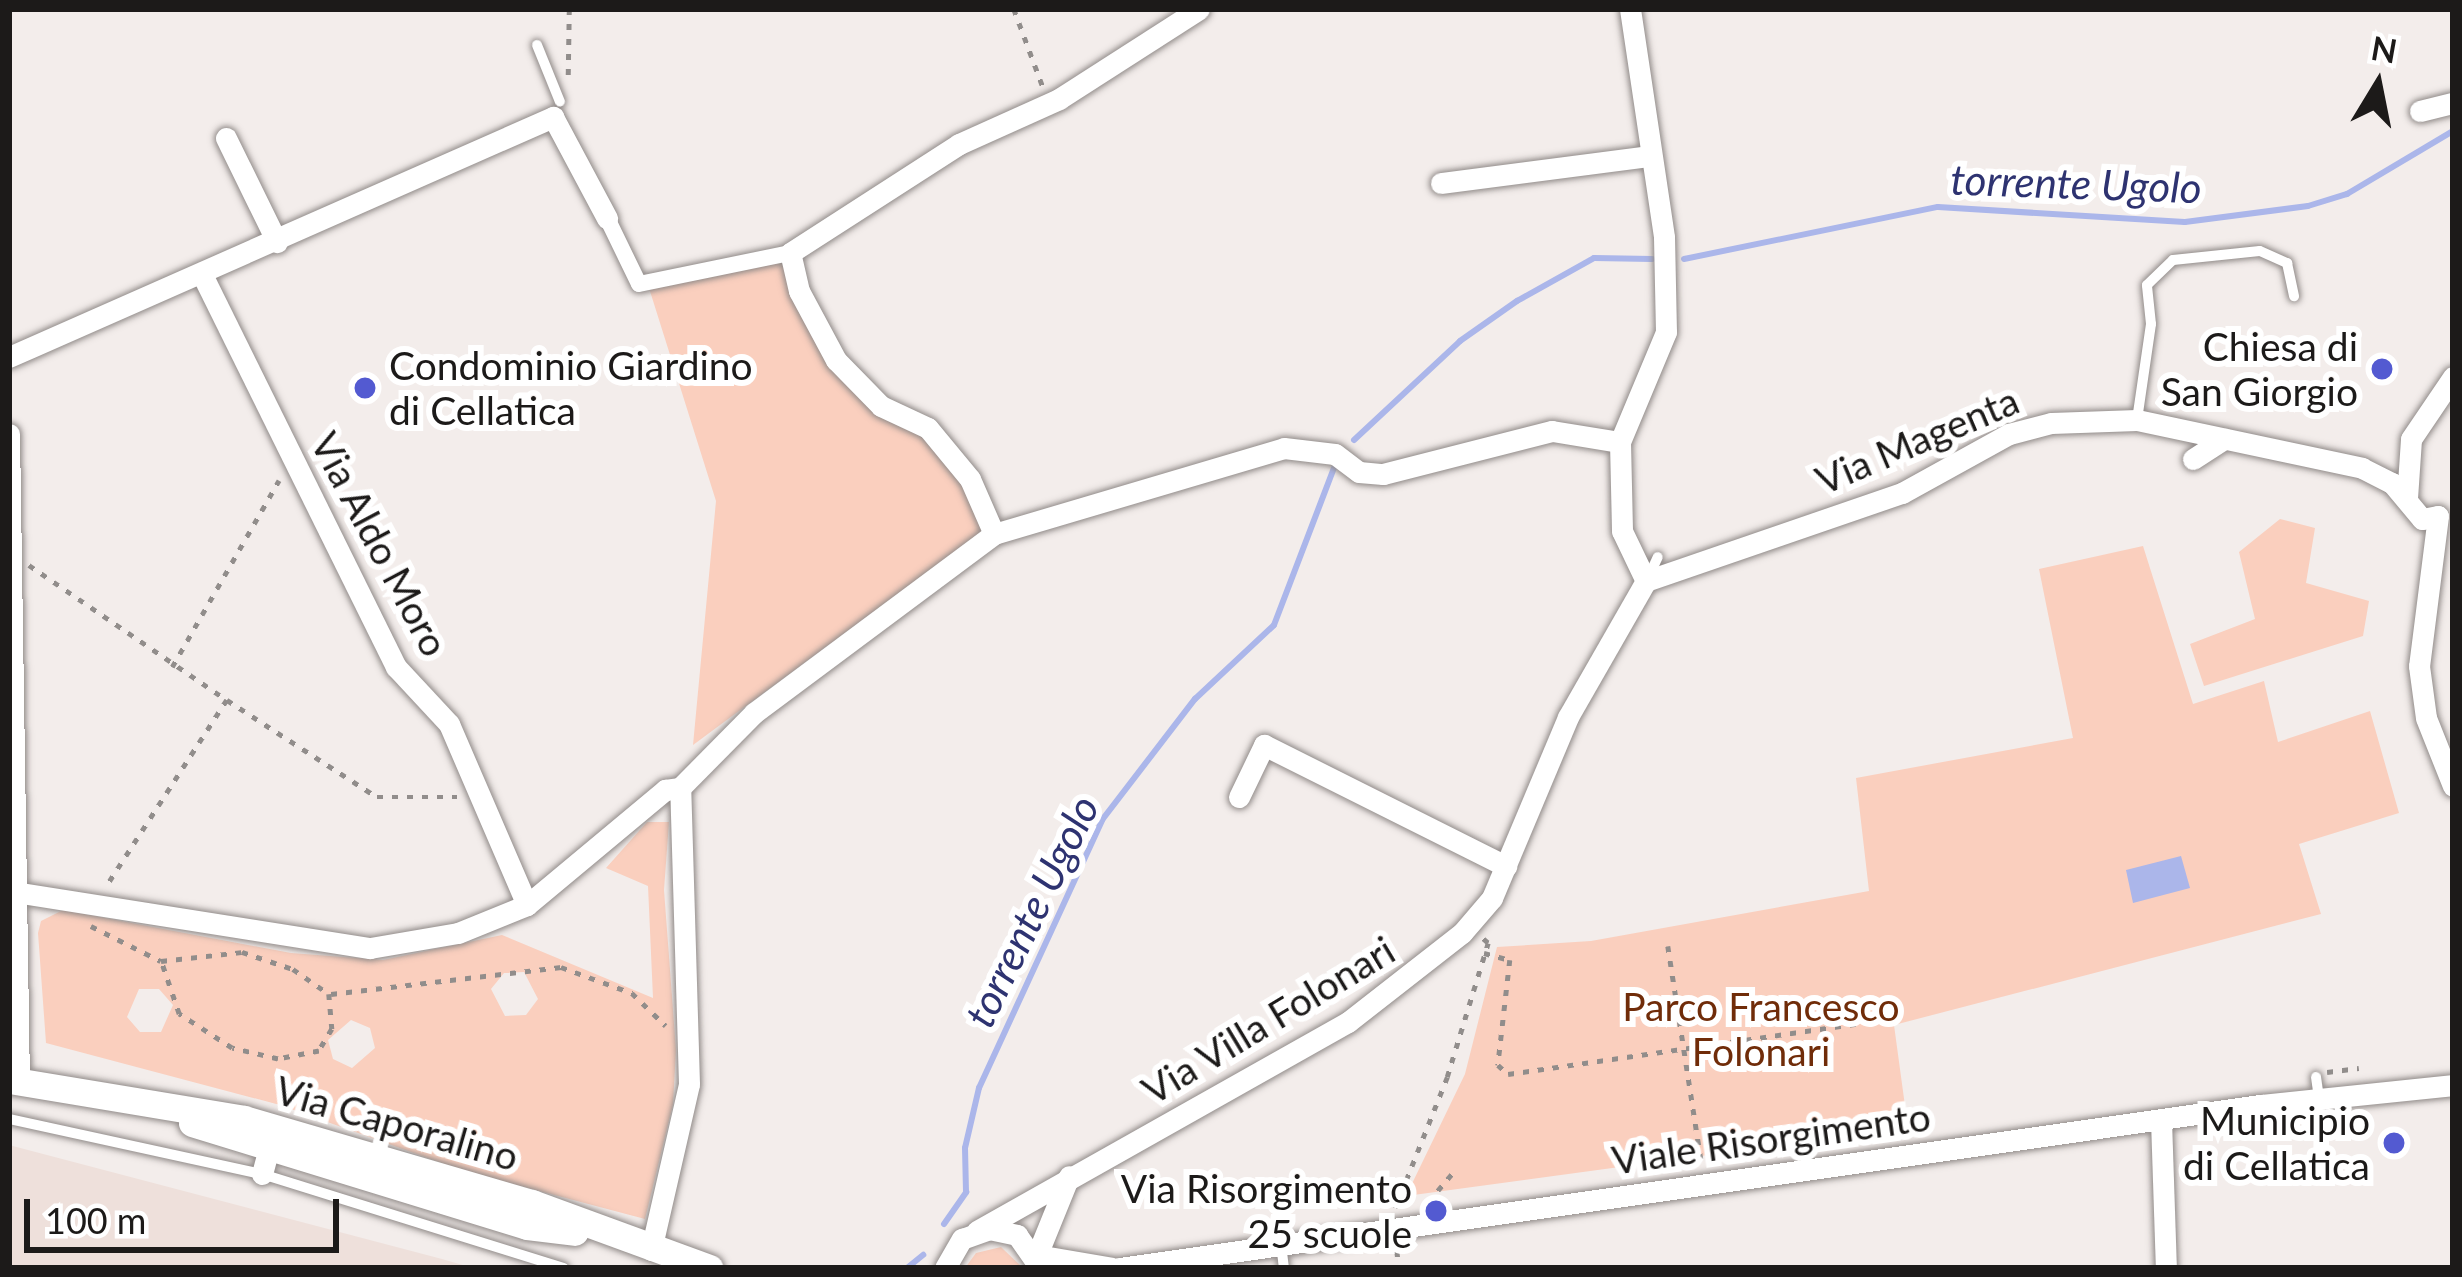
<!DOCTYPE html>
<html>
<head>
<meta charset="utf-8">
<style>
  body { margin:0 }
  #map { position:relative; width:2462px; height:1277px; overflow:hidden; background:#f3edeb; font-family:Lato,sans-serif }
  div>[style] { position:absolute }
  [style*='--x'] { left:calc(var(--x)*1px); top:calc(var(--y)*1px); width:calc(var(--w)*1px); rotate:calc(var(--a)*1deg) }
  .built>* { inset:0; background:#eee0db }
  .green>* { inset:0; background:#facfbe }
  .water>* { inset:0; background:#abb6ea }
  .stream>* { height:6px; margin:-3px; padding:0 3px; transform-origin:3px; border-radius:3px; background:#abb6ea }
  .path>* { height:4.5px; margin-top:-2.25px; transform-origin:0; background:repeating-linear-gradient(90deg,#918d8b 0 6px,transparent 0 15px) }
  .roads { filter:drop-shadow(0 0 3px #918b89) drop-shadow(0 0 3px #918b89) }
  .service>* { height:10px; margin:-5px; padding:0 5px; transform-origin:5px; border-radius:5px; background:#fff }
  .pedestrian>* { height:16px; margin:-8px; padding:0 8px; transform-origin:8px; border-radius:8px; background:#fff }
  .minor>* { height:21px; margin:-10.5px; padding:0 10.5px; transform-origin:10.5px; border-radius:10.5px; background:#fff }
  .tertiary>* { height:27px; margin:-13.5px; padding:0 13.5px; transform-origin:13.5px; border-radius:13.5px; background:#fff }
  .dots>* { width:33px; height:33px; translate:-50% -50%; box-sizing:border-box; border:6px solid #fff; border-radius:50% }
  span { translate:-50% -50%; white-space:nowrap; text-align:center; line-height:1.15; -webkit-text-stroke:12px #fff; paint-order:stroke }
  .poi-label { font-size:39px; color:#1c1a19 }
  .right { translate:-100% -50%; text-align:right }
  .left { translate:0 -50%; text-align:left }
  .street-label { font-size:39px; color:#1c1a19 }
  .park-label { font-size:39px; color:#702c09 }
  .water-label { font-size:42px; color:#2e3371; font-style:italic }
  .frame { position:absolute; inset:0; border:12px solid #1c1a19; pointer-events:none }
  .north { position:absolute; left:2318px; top:24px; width:120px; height:120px; -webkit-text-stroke:9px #fff; paint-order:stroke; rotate:10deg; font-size:33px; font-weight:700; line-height:48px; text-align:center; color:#1c1a19 }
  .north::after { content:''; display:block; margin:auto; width:42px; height:54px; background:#1c1a19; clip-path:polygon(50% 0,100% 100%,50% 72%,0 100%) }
  .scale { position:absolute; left:24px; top:1199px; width:315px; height:54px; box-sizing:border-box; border:6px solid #1c1a19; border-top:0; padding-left:15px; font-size:36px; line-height:42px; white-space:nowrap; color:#1c1a19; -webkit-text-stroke:9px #fff; paint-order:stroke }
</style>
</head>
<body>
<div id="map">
  <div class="built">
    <i style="clip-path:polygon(9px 1145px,442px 1259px,473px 1268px,9px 1268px)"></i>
  </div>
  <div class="green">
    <i style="clip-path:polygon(782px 260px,829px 366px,925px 435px,963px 483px,983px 531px,693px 745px,716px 501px,649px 288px)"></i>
    <i style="clip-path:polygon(2280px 519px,2315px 528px,2306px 583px,2369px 601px,2363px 636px,2204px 686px,2190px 644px,2255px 619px,2239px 552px)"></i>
    <i style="clip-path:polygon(2143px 546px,2193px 704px,2264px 681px,2278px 742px,2370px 711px,2399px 813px,2299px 844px,2321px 914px,1894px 1025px,1908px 1128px,1406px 1196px,1465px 1074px,1497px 947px,1591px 941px,1869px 891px,1856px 778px,2073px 738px,2039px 569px)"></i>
    <i style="clip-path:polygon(evenodd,647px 822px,669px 822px,664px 890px,676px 1050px,673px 1104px,645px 1219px,464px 1171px,280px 1105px,46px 1043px,38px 933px,41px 921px,63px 910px,291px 953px,383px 960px,502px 935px,653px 998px,648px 886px,606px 868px,647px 822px,524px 972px,538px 999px,526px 1015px,505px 1016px,491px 989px,504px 973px,524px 972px,647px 822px,139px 989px,159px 989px,173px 1005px,161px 1032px,140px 1032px,127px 1017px,139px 989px,647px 822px,351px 1020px,370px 1028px,375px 1048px,352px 1068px,333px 1059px,328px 1040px,351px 1020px)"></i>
    <i style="clip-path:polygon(1001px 1247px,1023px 1268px,965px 1268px,976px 1253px)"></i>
  </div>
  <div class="water">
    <i style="clip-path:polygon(2181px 856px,2190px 888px,2133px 903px,2126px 870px)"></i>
  </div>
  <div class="stream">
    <i style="--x:1684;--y:259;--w:259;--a:-11.6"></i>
    <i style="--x:1938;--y:207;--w:247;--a:3.5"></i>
    <i style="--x:2185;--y:222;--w:124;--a:-7.4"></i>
    <i style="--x:2308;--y:206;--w:41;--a:-17.1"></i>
    <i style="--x:2347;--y:194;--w:123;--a:-30.7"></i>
    <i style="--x:1354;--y:440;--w:145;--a:-43"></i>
    <i style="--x:1460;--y:341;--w:70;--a:-35.1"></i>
    <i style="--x:1517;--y:301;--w:88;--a:-29.2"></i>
    <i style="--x:1594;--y:258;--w:58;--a:1"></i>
    <i style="--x:944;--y:1224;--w:39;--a:-55"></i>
    <i style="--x:966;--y:1192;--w:44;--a:-91.3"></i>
    <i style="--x:965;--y:1148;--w:62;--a:-76.9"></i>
    <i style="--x:979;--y:1088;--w:295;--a:-65.3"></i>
    <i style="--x:1102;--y:820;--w:153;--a:-52.5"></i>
    <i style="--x:1195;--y:699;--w:108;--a:-43.1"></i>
    <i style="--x:1274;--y:625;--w:168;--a:-69.1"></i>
    <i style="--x:907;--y:1268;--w:21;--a:-39"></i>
  </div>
  <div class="path">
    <i style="--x:1014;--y:9;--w:83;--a:69.6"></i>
    <i style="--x:568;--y:75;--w:66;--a:-89.1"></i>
    <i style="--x:29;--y:565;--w:240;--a:34.3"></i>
    <i style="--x:227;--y:700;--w:223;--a:122.9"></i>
    <i style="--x:172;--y:667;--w:215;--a:-60.2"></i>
    <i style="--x:227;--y:700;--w:179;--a:32.9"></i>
    <i style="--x:377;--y:797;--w:80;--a:0"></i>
    <i style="--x:91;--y:926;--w:78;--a:26.6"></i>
    <i style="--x:1668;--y:946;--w:223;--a:81.2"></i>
    <i style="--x:242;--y:952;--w:54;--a:18.4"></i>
    <i style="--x:293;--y:969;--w:44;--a:34.8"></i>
    <i style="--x:329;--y:994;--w:35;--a:85"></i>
    <i style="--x:332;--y:1029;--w:26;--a:121"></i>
    <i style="--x:319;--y:1051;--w:42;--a:169"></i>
    <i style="--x:278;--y:1059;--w:47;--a:-166.6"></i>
    <i style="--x:232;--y:1048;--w:63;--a:-147.3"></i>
    <i style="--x:179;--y:1014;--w:56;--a:-108.8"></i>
    <i style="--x:161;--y:961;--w:81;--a:-6.3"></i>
    <i style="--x:1484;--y:953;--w:27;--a:15"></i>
    <i style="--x:1510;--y:960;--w:106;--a:96.5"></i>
    <i style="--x:1498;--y:1065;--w:13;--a:42"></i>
    <i style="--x:1508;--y:1074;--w:373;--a:-8.2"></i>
    <i style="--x:331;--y:994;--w:232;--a:-6.7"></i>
    <i style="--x:561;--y:967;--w:76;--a:20.1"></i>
    <i style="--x:632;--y:993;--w:47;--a:44.1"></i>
    <i style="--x:2327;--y:1072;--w:32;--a:-7"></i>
    <i style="--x:1428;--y:1202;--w:42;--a:-49.8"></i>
    <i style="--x:1395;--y:1208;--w:141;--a:-68.3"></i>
    <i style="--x:1447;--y:1077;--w:140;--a:-73"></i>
    <i style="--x:1488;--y:943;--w:8;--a:-140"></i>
    <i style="--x:1397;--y:1251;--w:17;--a:83"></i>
  </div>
  <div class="roads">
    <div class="service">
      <i style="--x:537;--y:45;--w:61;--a:68"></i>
      <i style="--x:2137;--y:420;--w:97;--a:-81.7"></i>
      <i style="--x:2151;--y:324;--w:39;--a:-96"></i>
      <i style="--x:2147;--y:285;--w:36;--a:-44"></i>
      <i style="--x:2173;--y:260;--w:87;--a:-5.9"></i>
      <i style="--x:2260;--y:251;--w:30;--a:24"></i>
      <i style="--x:2287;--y:263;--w:34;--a:78"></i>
      <i style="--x:1648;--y:578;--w:23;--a:-65"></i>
      <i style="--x:2316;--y:1077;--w:21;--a:82"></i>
      <i style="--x:9;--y:1119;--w:259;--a:12.3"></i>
      <i style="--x:262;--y:1174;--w:316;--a:17.3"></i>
      <i style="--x:1281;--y:1244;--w:24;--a:83"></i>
    </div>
    <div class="pedestrian">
      <i style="--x:607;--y:218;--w:73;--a:64.1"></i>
      <i style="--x:639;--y:284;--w:154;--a:-11.6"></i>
    </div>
    <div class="minor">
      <i style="--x:1630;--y:9;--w:231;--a:81.5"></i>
      <i style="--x:1664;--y:237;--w:95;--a:88.8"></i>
      <i style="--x:1666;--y:332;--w:119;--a:112.7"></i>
      <i style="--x:1620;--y:442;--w:89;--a:88.7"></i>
      <i style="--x:1622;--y:531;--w:55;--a:64.4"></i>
      <i style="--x:2420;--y:111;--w:34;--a:-14"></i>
      <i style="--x:226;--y:138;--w:116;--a:63.9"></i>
      <i style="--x:1441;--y:183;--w:210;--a:-7.4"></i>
      <i style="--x:9;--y:357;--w:595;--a:-23.81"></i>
      <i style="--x:553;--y:117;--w:115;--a:61.9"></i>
      <i style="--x:9;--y:434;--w:648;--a:89.12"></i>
      <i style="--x:2193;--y:459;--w:37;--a:-33"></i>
      <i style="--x:2407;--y:498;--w:59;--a:-86.1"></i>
      <i style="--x:2411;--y:439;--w:75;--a:-55.9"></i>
      <i style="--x:994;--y:534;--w:60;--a:-113.6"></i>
      <i style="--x:970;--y:479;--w:66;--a:-129.5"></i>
      <i style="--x:928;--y:428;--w:52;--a:-154.9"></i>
      <i style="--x:881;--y:406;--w:64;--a:-134.4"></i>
      <i style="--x:836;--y:360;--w:78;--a:-118.2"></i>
      <i style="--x:799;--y:291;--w:39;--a:-103"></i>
      <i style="--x:790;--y:253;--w:201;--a:-32.8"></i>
      <i style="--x:959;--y:144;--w:110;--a:-24.2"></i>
      <i style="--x:1059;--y:99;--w:166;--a:-32.7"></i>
      <i style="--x:1646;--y:581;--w:271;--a:-19"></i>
      <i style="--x:1902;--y:493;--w:122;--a:-28.9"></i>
      <i style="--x:2009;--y:434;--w:43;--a:-14.7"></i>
      <i style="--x:2051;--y:423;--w:86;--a:-2"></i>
      <i style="--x:2137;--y:420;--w:230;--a:12"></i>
      <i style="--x:2362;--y:468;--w:34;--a:27"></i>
      <i style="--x:2392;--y:483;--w:47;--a:50.2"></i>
      <i style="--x:2422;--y:519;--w:16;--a:-11"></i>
      <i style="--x:2438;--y:516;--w:151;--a:97.2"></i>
      <i style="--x:2419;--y:666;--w:52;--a:82.3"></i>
      <i style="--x:2426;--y:718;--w:73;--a:68.3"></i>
      <i style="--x:1239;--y:797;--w:58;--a:-64.3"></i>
      <i style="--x:1264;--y:745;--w:271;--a:26.6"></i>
      <i style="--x:21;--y:893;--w:353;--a:9"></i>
      <i style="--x:370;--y:948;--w:89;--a:-9.7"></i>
      <i style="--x:458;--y:933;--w:74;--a:-22.1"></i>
      <i style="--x:527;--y:905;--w:197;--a:-113.3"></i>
      <i style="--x:449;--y:724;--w:78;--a:-132.9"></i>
      <i style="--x:396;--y:667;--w:436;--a:-116.3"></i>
      <i style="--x:527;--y:905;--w:180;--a:-39.8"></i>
      <i style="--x:665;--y:790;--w:15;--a:-8"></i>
      <i style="--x:2161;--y:1120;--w:148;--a:88.1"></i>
      <i style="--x:262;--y:1174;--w:24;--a:-75"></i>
      <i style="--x:977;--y:1231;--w:426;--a:-29.4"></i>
      <i style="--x:1348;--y:1022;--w:145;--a:-38"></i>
      <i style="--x:1462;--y:933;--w:46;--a:-49.4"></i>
      <i style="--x:1492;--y:898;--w:196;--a:-67.2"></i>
      <i style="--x:1568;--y:717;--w:157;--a:-60.2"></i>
      <i style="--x:651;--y:1250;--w:170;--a:-77.1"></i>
      <i style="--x:689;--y:1084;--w:296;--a:-91.7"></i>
      <i style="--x:680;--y:788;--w:105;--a:-45.4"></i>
      <i style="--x:754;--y:713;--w:299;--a:-36.7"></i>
      <i style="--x:994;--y:534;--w:302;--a:-16.5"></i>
      <i style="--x:1284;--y:448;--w:51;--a:6.7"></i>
      <i style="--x:1335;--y:454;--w:30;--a:37"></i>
      <i style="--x:1359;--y:472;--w:24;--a:5"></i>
      <i style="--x:1383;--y:474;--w:174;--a:-14.3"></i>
      <i style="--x:1552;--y:431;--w:69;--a:9.2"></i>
      <i style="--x:1037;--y:1255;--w:85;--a:-67.9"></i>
      <i style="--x:1037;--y:1255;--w:76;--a:9.8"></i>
      <i style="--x:945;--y:1268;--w:34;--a:-60"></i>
      <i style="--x:962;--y:1239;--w:29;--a:-20"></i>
      <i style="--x:989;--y:1229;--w:29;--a:12"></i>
      <i style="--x:1017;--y:1235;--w:40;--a:55.1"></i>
      <i style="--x:1120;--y:1268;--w:1152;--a:-8.14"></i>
      <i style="--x:2260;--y:1105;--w:194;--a:-5.9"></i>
    </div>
    <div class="tertiary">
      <i style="--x:9;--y:1080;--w:238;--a:9.4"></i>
      <i style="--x:244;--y:1119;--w:300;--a:16.3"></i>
      <i style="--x:532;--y:1203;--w:189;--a:20.1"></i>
      <i style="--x:192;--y:1123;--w:350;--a:17.1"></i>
      <i style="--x:527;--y:1226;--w:48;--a:7.1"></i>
    </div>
  </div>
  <div class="dots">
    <i style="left:2382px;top:369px;background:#535ad1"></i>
    <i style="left:365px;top:388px;background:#535ad1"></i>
    <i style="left:2394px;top:1143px;background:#535ad1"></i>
    <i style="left:1436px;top:1211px;background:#535ad1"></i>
  </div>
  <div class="poi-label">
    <span class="right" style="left:2358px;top:369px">Chiesa di<br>San Giorgio</span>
    <span class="left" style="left:389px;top:388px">Condominio Giardino<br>di Cellatica</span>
    <span class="right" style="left:2370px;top:1143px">Municipio<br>di Cellatica</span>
    <span class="right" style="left:1412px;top:1211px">Via Risorgimento<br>25 scuole</span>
  </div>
  <div class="street-label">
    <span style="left:1917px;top:440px;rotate:-23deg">Via Magenta</span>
    <span style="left:380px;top:544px;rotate:62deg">Via Aldo Moro</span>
    <span style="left:1268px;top:1020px;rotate:-31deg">Via Villa Folonari</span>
    <span style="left:397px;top:1123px;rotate:16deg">Via Caporalino</span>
    <span style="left:1771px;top:1138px;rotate:-8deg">Viale Risorgimento</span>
  </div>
  <div class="park-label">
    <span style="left:1761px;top:1029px">Parco Francesco<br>Folonari</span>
  </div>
  <div class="water-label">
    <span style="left:2076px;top:183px;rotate:2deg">torrente Ugolo</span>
    <span style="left:1031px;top:911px;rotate:-64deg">torrente Ugolo</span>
  </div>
  <div class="frame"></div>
  <div class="north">N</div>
  <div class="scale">100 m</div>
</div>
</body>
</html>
